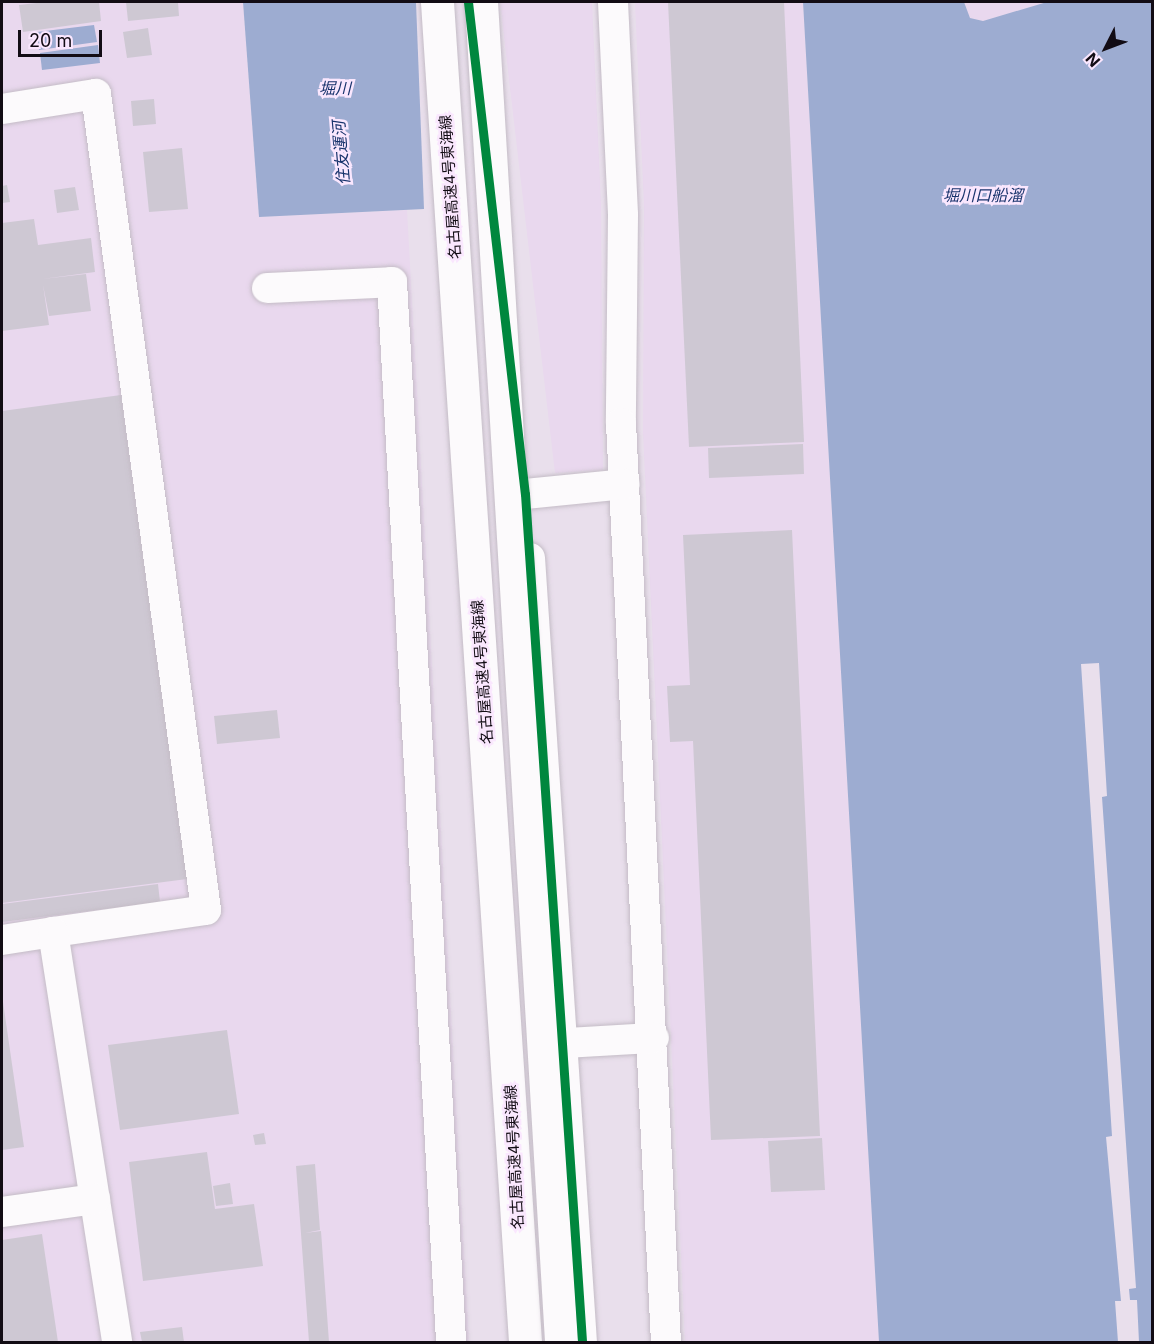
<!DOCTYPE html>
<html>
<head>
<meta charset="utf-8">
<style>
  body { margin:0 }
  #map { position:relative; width:1154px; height:1344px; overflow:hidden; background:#e9dfec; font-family:Inter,"Noto Sans JP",sans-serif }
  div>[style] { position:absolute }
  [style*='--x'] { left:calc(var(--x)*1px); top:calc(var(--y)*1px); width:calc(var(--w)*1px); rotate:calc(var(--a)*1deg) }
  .built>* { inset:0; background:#e9d8ee }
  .water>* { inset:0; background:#9dacd1 }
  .pier>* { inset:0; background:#e9dfec }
  .building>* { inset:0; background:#cec8d3 }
  .roads { filter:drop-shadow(0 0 2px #c4bcc6) drop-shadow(0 0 2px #c4bcc6) }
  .minor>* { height:30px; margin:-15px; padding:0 15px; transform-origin:15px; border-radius:15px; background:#fcfafc }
  .highway>* { height:33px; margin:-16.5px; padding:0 16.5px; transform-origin:16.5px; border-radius:16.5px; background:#fcfafc }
  .bridges { filter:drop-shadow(0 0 2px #c4bcc6) drop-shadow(0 0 2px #c4bcc6) }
  .highway-bridge>* { height:33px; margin:-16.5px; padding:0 16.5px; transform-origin:16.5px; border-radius:16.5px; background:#fcfafc }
  .cycleway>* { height:9px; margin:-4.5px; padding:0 4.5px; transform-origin:4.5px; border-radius:4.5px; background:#00873e }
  span { translate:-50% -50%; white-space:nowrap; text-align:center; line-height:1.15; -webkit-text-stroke:5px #fae7fe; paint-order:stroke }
  .street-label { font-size:15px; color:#120c14 }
  .water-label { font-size:16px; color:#18336c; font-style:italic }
  .frame { position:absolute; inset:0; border:3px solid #120c14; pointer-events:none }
  .north { position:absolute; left:1076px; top:18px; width:60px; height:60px; -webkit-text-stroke:4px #fae7fe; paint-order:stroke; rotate:228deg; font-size:16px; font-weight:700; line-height:24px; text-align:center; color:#120c14 }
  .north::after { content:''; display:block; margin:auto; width:21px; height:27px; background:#120c14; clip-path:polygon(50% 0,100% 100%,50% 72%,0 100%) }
  .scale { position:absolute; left:18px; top:30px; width:84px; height:27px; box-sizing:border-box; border:3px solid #120c14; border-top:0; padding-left:8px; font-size:18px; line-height:21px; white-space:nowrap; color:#120c14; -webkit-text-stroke:4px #fae7fe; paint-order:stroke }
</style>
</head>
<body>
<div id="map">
  <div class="built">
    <i style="clip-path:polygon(2px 2px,243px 2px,259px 217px,407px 210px,469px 1342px,2px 1342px)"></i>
    <i style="clip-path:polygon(500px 2px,592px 2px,601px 205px,603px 470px,555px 473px)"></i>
    <i style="clip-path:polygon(635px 2px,803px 2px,879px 1342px,685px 1342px,643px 431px,644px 205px)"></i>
    <i style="clip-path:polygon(964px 2px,1047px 2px,983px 21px,970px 18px)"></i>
  </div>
  <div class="water">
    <i style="clip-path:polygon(243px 2px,416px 2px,424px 209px,259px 217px)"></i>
    <i style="clip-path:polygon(803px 2px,964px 2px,970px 18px,983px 21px,1047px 2px,1152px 2px,1152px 1342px,879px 1342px)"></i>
    <i style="clip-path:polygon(94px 25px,97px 42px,39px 50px,37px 32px)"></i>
    <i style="clip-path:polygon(98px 45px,100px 63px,42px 70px,40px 53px)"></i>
  </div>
  <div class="pier">
    <i style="clip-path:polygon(1099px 663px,1107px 796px,1102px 797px,1136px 1288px,1129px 1289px,1130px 1300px,1137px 1300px,1139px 1342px,1118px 1342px,1115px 1301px,1121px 1301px,1106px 1137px,1112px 1136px,1081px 664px)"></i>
  </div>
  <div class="building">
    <i style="clip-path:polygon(45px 2px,99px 2px,101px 21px,23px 32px,19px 5px)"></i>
    <i style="clip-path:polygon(126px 2px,178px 2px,179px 16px,128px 21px)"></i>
    <i style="clip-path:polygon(668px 2px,784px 2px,804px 442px,689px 447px)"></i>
    <i style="clip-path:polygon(148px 28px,152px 55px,127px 58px,123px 32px)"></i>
    <i style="clip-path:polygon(154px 99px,156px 124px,133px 126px,131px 101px)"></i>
    <i style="clip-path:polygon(182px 148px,188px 209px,149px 212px,143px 152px)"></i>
    <i style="clip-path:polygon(7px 185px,10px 202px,2px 203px,2px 186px)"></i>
    <i style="clip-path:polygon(75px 187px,79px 210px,57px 213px,54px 190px)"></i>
    <i style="clip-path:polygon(34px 219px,38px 245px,91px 238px,95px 272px,42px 279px,86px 274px,91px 311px,49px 316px,43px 285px,49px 325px,2px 331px,2px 223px)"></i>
    <i style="clip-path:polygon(121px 395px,187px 879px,2px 903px,2px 411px)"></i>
    <i style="clip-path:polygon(803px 444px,804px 474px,709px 478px,708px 448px)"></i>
    <i style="clip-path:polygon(792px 530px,820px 1136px,711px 1140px,693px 741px,670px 742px,667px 686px,690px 685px,683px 535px)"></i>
    <i style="clip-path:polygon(277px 710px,280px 738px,217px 744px,214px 716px)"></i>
    <i style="clip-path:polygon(158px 884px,160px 902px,2px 922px,2px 904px)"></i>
    <i style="clip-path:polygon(2px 995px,24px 1147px,2px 1150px)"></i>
    <i style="clip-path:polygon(227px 1030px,239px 1114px,120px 1130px,108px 1045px)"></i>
    <i style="clip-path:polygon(264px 1133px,266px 1144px,255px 1145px,253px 1135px)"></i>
    <i style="clip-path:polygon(822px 1138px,825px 1190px,771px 1192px,768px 1141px)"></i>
    <i style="clip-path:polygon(207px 1152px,215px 1209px,254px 1204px,263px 1266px,143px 1281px,129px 1162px)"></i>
    <i style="clip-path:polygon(315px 1164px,320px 1230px,305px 1233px,321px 1231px,329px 1342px,309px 1342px,296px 1166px)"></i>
    <i style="clip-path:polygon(230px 1183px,233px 1204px,216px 1206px,213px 1186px)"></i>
    <i style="clip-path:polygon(42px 1234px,58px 1342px,2px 1342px,2px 1240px)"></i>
    <i style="clip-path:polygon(182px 1327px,184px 1342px,142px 1342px,140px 1332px)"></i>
  </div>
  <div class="roads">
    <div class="minor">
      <i style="--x:613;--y:2;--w:213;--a:87.3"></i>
      <i style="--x:623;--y:215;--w:208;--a:90.6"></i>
      <i style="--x:621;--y:423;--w:920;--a:87.2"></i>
      <i style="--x:2;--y:109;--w:95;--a:-9.1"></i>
      <i style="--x:96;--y:94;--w:823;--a:82.32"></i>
      <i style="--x:206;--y:910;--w:155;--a:171.8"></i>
      <i style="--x:267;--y:288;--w:125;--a:-2.7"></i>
      <i style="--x:392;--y:282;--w:1062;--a:86.81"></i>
      <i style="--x:525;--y:494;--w:100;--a:-5.7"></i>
      <i style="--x:530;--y:558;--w:786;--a:86.21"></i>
      <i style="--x:2;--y:940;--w:52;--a:-8.9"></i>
      <i style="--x:53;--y:932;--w:415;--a:81.1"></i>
      <i style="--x:566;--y:1043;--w:88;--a:-3.3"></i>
      <i style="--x:2;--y:1212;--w:94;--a:-8"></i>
    </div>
    <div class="highway">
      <i style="--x:437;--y:2;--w:1343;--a:86.24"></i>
    </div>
  </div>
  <div class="bridges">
    <div class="highway-bridge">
      <i style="--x:481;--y:2;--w:1342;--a:86.58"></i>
    </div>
  </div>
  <div class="cycleway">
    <i style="--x:468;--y:2;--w:495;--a:83.4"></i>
    <i style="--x:525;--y:494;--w:850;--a:86.15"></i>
  </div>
  <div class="street-label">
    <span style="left:450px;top:187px;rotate:-94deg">名古屋高速4号東海線</span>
    <span style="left:482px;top:672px;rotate:-94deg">名古屋高速4号東海線</span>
    <span style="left:514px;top:1157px;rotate:-93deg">名古屋高速4号東海線</span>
  </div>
  <div class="water-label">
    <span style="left:335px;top:88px">堀川</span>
    <span style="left:341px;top:153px;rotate:-95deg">住友運河</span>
    <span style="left:983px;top:195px">堀川口船溜</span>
  </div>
  <div class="frame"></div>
  <div class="north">N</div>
  <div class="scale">20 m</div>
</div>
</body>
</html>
